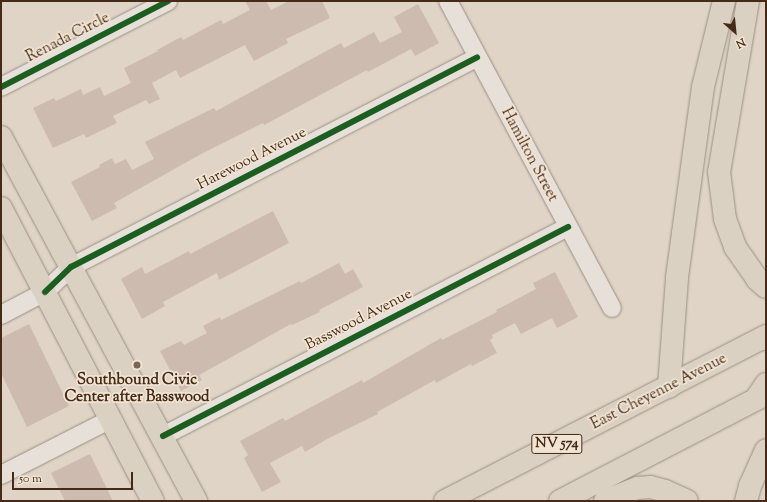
<!DOCTYPE html>
<html>
<head>
<meta charset="utf-8">
<style>
  body { margin:0 }
  #map { position:relative; width:767px; height:502px; overflow:hidden; background:#dfd4c5; font-family:"Sorts Mill Goudy",serif }
  div>[style] { position:absolute }
  [style*='--x'] { left:calc(var(--x)*1px); top:calc(var(--y)*1px); width:calc(var(--w)*1px); rotate:calc(var(--a)*1deg) }
  .building>* { inset:0; background:#cebbb0 }
  .roads { filter:drop-shadow(0 0 1px #998f84) drop-shadow(0 0 1px #998f84) }
  .minor>* { height:18px; margin:-9px; padding:0 9px; transform-origin:9px; border-radius:9px; background:#e6e0d9 }
  .major>* { height:22px; margin:-11px; padding:0 11px; transform-origin:11px; border-radius:11px; background:#dad1c3 }
  .highway>* { height:22px; margin:-11px; padding:0 11px; transform-origin:11px; border-radius:11px; background:#dad1c3 }
  .cycleway>* { height:6px; margin:-3px; padding:0 3px; transform-origin:3px; border-radius:3px; background:#1b5e20 }
  .dots>* { width:11px; height:11px; translate:-50% -50%; box-sizing:border-box; border:2px solid #f1e4d2; border-radius:50% }
  span { translate:-50% -50%; white-space:nowrap; text-align:center; line-height:1.15; -webkit-text-stroke:3.5px #f1e4d2; paint-order:stroke }
  .shield-label span { padding:1px 3px; background:#f1e4d2; border:1px solid; border-radius:3px; -webkit-text-stroke-width:0 }
  .shield-label { font-size:14px; color:#452a18; font-weight:700 }
  .street-label { font-size:15px; color:#452a18 }
  .poi-label { font-size:15px; color:#452a18; font-weight:700 }
  .frame { position:absolute; inset:0; border:2px solid #452a18; pointer-events:none }
  .north { position:absolute; left:715px; top:12px; width:40px; height:40px; -webkit-text-stroke:3px #f1e4d2; paint-order:stroke; rotate:153deg; font-size:11px; font-weight:700; line-height:16px; text-align:center; color:#452a18 }
  .north::after { content:''; display:block; margin:auto; width:14px; height:18px; background:#452a18; clip-path:polygon(50% 0,100% 100%,50% 72%,0 100%) }
  .scale { position:absolute; left:12px; top:472px; width:121px; height:18px; box-sizing:border-box; border:2px solid #452a18; border-top:0; padding-left:5px; font-size:12px; line-height:14px; white-space:nowrap; color:#452a18; -webkit-text-stroke:3px #f1e4d2; paint-order:stroke }
</style>
</head>
<body>
<div id="map">
  <div class="building">
    <i style="clip-path:polygon(245px 1px,266px 1px,271px 10px,289px 1px,322px 1px,330px 18px,286px 39px,288px 43px,254px 61px,245px 45px,180px 78px,176px 70px,152px 83px,160px 99px,149px 104px,146px 100px,113px 116px,117px 123px,86px 138px,84px 134px,53px 148px,33px 108px,54px 98px,56px 101px,81px 89px,83px 95px,100px 87px,104px 96px,131px 83px,124px 68px,158px 51px,157px 50px,181px 37px,183px 40px,221px 20px,223px 24px,250px 10px)"></i>
    <i style="clip-path:polygon(418px 4px,439px 43px,415px 56px,411px 49px,368px 72px,367px 70px,264px 125px,263px 123px,201px 154px,114px 203px,117px 208px,92px 221px,71px 182px,100px 167px,99px 165px,112px 158px,115px 164px,126px 159px,132px 170px,154px 159px,145px 142px,214px 108px,216px 111px,341px 43px,344px 48px,374px 32px,380px 43px,402px 32px,394px 17px)"></i>
    <i style="clip-path:polygon(273px 211px,289px 243px,219px 280px,217px 273px,163px 302px,165px 306px,142px 319px,121px 279px,142px 267px,145px 274px,189px 251px,190px 254px)"></i>
    <i style="clip-path:polygon(339px 263px,345px 274px,353px 269px,363px 287px,319px 310px,320px 312px,292px 325px,291px 324px,199px 375px,202px 380px,181px 391px,160px 351px,181px 341px,184px 345px,207px 333px,203px 326px,220px 317px,221px 320px,300px 281px,301px 283px)"></i>
    <i style="clip-path:polygon(555px 272px,578px 317px,557px 328px,552px 318px,521px 334px,515px 323px,492px 335px,493px 338px,490px 340px,497px 353px,472px 366px,471px 364px,436px 383px,435px 380px,377px 412px,378px 414px,329px 438px,305px 452px,302px 446px,270px 463px,281px 482px,262px 492px,244px 458px,248px 455px,240px 441px,283px 418px,285px 421px,362px 380px,363px 383px,441px 338px,442px 340px,497px 312px,496px 310px,536px 289px,533px 283px)"></i>
    <i style="clip-path:polygon(29px 324px,69px 406px,27px 427px,1px 373px,1px 338px)"></i>
    <i style="clip-path:polygon(90px 454px,113px 501px,65px 501px,51px 473px)"></i>
  </div>
  <div class="roads">
    <div class="minor">
      <i style="--x:448;--y:1;--w:348;--a:61.9"></i>
      <i style="--x:1;--y:87;--w:188;--a:-27.2"></i>
      <i style="--x:1;--y:315;--w:50;--a:-27.6"></i>
      <i style="--x:45;--y:292;--w:36;--a:-44"></i>
      <i style="--x:71;--y:267;--w:457;--a:-27.3"></i>
      <i style="--x:163;--y:436;--w:456;--a:-27.3"></i>
      <i style="--x:1;--y:475;--w:123;--a:-27"></i>
    </div>
    <div class="major">
      <i style="--x:1;--y:137;--w:413;--a:61.8"></i>
      <i style="--x:1;--y:208;--w:330;--a:62.6"></i>
      <i style="--x:445;--y:501;--w:361;--a:-27.2"></i>
      <i style="--x:560;--y:501;--w:232;--a:-27.4"></i>
    </div>
    <div class="highway">
      <i style="--x:748;--y:1;--w:173;--a:99.6"></i>
      <i style="--x:719;--y:172;--w:47;--a:82.7"></i>
      <i style="--x:725;--y:219;--w:30;--a:70"></i>
      <i style="--x:735;--y:247;--w:39;--a:55"></i>
      <i style="--x:757;--y:279;--w:12;--a:42"></i>
      <i style="--x:761;--y:339;--w:5;--a:0"></i>
      <i style="--x:669;--y:387;--w:110;--a:-85.8"></i>
      <i style="--x:677;--y:277;--w:44;--a:-82.2"></i>
      <i style="--x:683;--y:233;--w:147;--a:-82.2"></i>
      <i style="--x:703;--y:87;--w:89;--a:-76.3"></i>
      <i style="--x:756;--y:399;--w:18;--a:-56"></i>
      <i style="--x:605;--y:501;--w:35;--a:-22"></i>
      <i style="--x:638;--y:488;--w:13;--a:-4"></i>
      <i style="--x:651;--y:487;--w:15;--a:16"></i>
      <i style="--x:665;--y:491;--w:24;--a:24"></i>
      <i style="--x:746;--y:501;--w:16;--a:-75"></i>
      <i style="--x:750;--y:486;--w:39;--a:-66"></i>
    </div>
  </div>
  <div class="cycleway">
    <i style="--x:1;--y:87;--w:188;--a:-27.2"></i>
    <i style="--x:45;--y:292;--w:36;--a:-44"></i>
    <i style="--x:71;--y:267;--w:457;--a:-27.3"></i>
    <i style="--x:163;--y:436;--w:456;--a:-27.3"></i>
  </div>
  <div class="dots">
    <i style="left:137px;top:365px;background:#7b6655"></i>
  </div>
  <div class="shield-label">
    <span style="left:557px;top:444px">NV 574</span>
  </div>
  <div class="street-label">
    <span style="left:68px;top:38px;rotate:-27deg">Renada Circle</span>
    <span style="left:529px;top:155px;rotate:62deg">Hamilton Street</span>
    <span style="left:252px;top:159px;rotate:-27deg">Harewood Avenue</span>
    <span style="left:359px;top:320px;rotate:-27deg">Basswood Avenue</span>
    <span style="left:659px;top:392px;rotate:-27deg">East Cheyenne Avenue</span>
  </div>
  <div class="poi-label">
    <span style="left:137px;top:389px">Southbound Civic<br>Center after Basswood</span>
  </div>
  <div class="frame"></div>
  <div class="north">N</div>
  <div class="scale">50 m</div>
</div>
</body>
</html>
